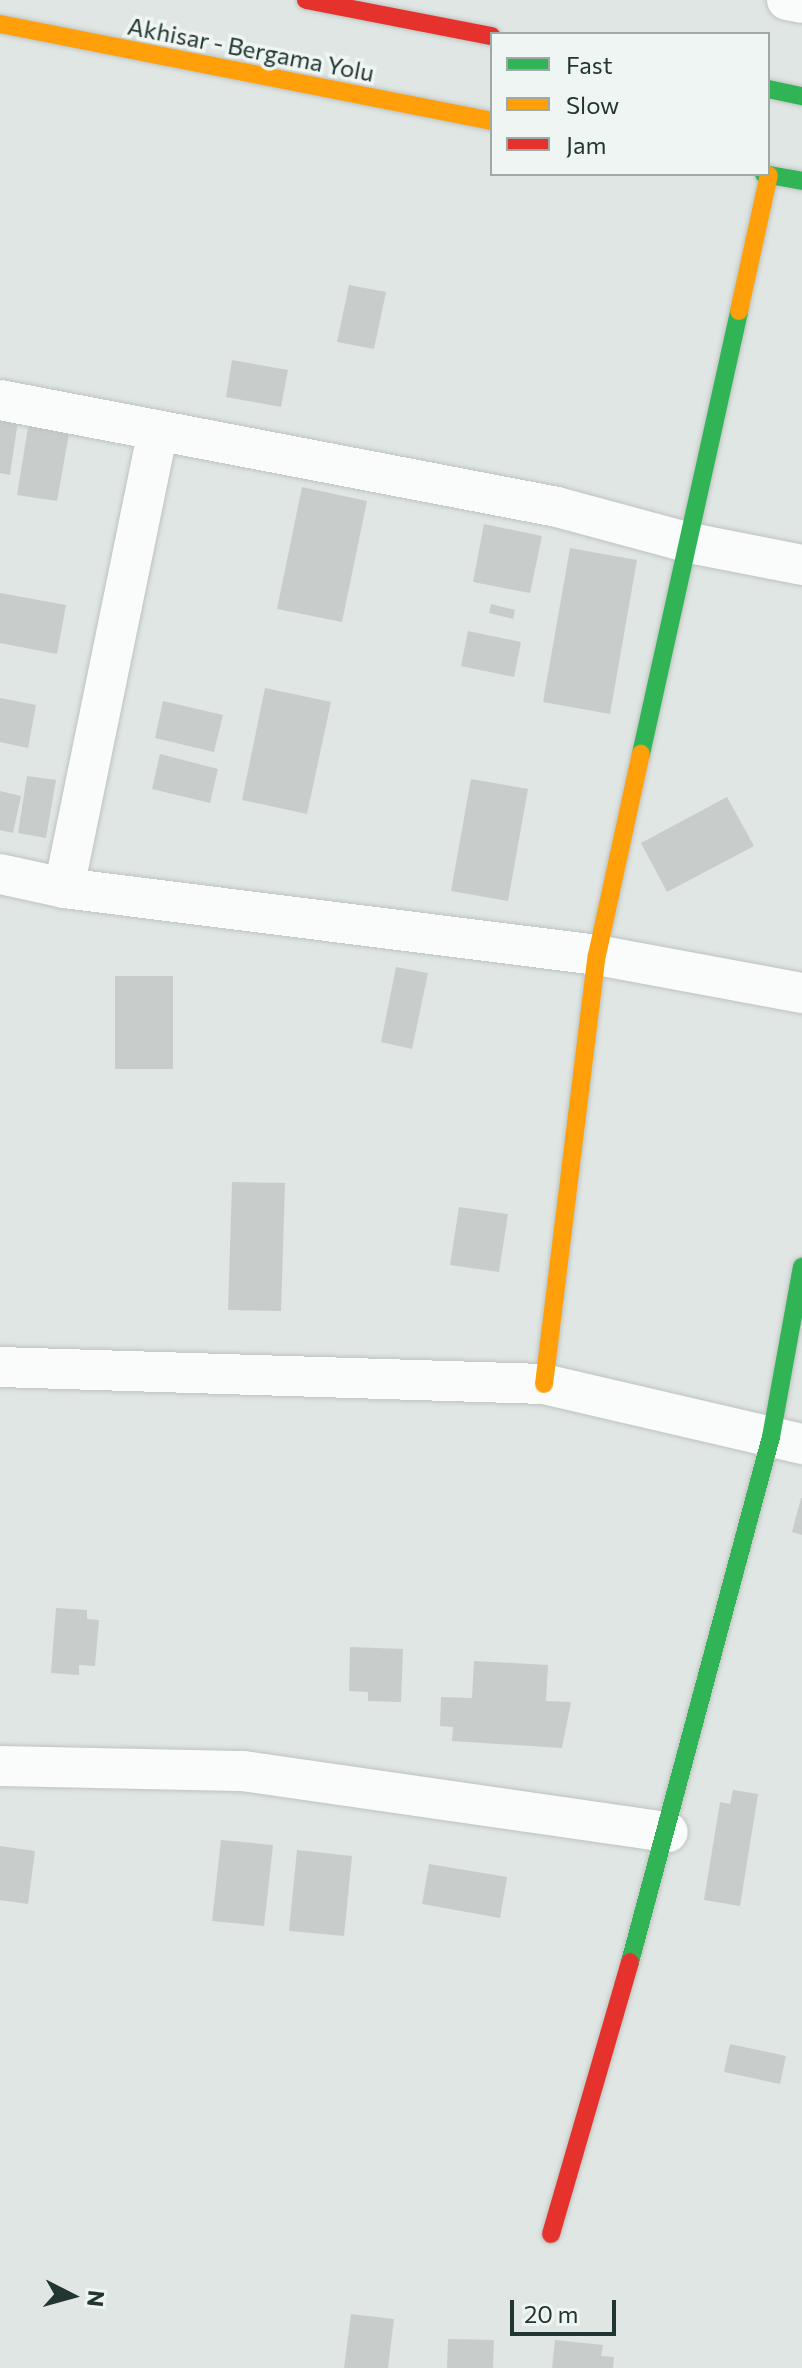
<!DOCTYPE html>
<html>
<head>
<meta charset="utf-8">
<style>
  body { margin:0 }
  #map { position:relative; width:802px; height:2368px; overflow:hidden; background:#e0e6e3; font-family:Commissioner,sans-serif }
  div>[style] { position:absolute }
  [style*='--x'] { left:calc(var(--x)*1px); top:calc(var(--y)*1px); width:calc(var(--w)*1px); rotate:calc(var(--a)*1deg) }
  .building>* { inset:0; background:#c8cdcb }
  .roads { filter:drop-shadow(0 0 2px #bdc3c0) drop-shadow(0 0 2px #bdc3c0) }
  .street>* { height:40px; margin:-20px; padding:0 20px; transform-origin:20px; border-radius:20px; background:#fafbfb }
  .fast>* { height:18px; margin:-9px; padding:0 9px; transform-origin:9px; border-radius:9px; background:#30b455 }
  .slow>* { height:18px; margin:-9px; padding:0 9px; transform-origin:9px; border-radius:9px; background:#ff9f0a }
  .jam>* { height:18px; margin:-9px; padding:0 9px; transform-origin:9px; border-radius:9px; background:#e5322d }
  span { translate:-50% -50%; white-space:nowrap; text-align:center; line-height:1.15; -webkit-text-stroke:7px #eef5f2; paint-order:stroke }
  .street-label { font-size:24px; color:#213632 }
  .legend { position:absolute; left:490px; top:32px; width:280px; height:144px; box-sizing:border-box; background:#eef5f2; border:2px solid #9ca9a5; margin:0; padding:10px 14px; list-style:none; font-size:24px; color:#213632 }
  .legend li { display:flex; align-items:center; gap:16px; height:40px }
  .legend b { width:40px; border:2px solid #9ca9a5 }
  .north { position:absolute; left:32px; top:2256px; width:80px; height:80px; -webkit-text-stroke:6px #eef5f2; paint-order:stroke; rotate:96deg; font-size:22px; font-weight:700; line-height:32px; text-align:center; color:#213632 }
  .north::after { content:''; display:block; margin:auto; width:28px; height:36px; background:#213632; clip-path:polygon(50% 0,100% 100%,50% 72%,0 100%) }
  .scale { position:absolute; left:510px; top:2300px; width:106px; height:36px; box-sizing:border-box; border:4px solid #213632; border-top:0; padding-left:10px; font-size:24px; line-height:28px; white-space:nowrap; color:#213632; -webkit-text-stroke:6px #eef5f2; paint-order:stroke }
</style>
</head>
<body>
<div id="map">
  <div class="building">
    <i style="clip-path:polygon(349px 285px,386px 292px,374px 349px,337px 342px)"></i>
    <i style="clip-path:polygon(232px 360px,288px 370px,281px 407px,226px 397px)"></i>
    <i style="clip-path:polygon(0 419px,18px 421px,10px 475px,0 473px)"></i>
    <i style="clip-path:polygon(29px 421px,70px 428px,57px 501px,17px 495px)"></i>
    <i style="clip-path:polygon(302px 487px,367px 501px,342px 622px,277px 609px)"></i>
    <i style="clip-path:polygon(484px 524px,542px 536px,530px 593px,473px 582px)"></i>
    <i style="clip-path:polygon(570px 548px,637px 560px,610px 714px,543px 702px)"></i>
    <i style="clip-path:polygon(0 593px,66px 605px,57px 654px,0 643px)"></i>
    <i style="clip-path:polygon(491px 604px,515px 610px,513px 619px,489px 613px)"></i>
    <i style="clip-path:polygon(468px 631px,521px 642px,514px 677px,461px 666px)"></i>
    <i style="clip-path:polygon(265px 688px,331px 702px,307px 814px,242px 800px)"></i>
    <i style="clip-path:polygon(0 698px,36px 705px,28px 748px,0 742px)"></i>
    <i style="clip-path:polygon(163px 701px,223px 715px,214px 752px,155px 738px)"></i>
    <i style="clip-path:polygon(160px 754px,218px 769px,210px 803px,152px 789px)"></i>
    <i style="clip-path:polygon(27px 776px,56px 780px,46px 838px,18px 833px)"></i>
    <i style="clip-path:polygon(471px 779px,528px 789px,508px 901px,451px 891px)"></i>
    <i style="clip-path:polygon(0 791px,21px 796px,13px 833px,0 830px)"></i>
    <i style="clip-path:polygon(727px 797px,754px 846px,667px 892px,641px 843px)"></i>
    <i style="clip-path:polygon(396px 967px,428px 973px,412px 1049px,381px 1042px)"></i>
    <i style="clip-path:polygon(115px 976px,173px 976px,173px 1069px,115px 1069px)"></i>
    <i style="clip-path:polygon(232px 1182px,285px 1183px,281px 1311px,228px 1310px)"></i>
    <i style="clip-path:polygon(459px 1207px,508px 1214px,499px 1272px,450px 1265px)"></i>
    <i style="clip-path:polygon(801px 1498px,802px 1498px,802px 1535px,792px 1532px)"></i>
    <i style="clip-path:polygon(56px 1608px,87px 1610px,87px 1619px,99px 1620px,95px 1666px,79px 1665px,79px 1675px,51px 1673px)"></i>
    <i style="clip-path:polygon(350px 1647px,403px 1649px,401px 1702px,368px 1701px,368px 1692px,349px 1691px)"></i>
    <i style="clip-path:polygon(474px 1661px,548px 1665px,546px 1701px,571px 1702px,562px 1748px,452px 1741px,453px 1727px,440px 1726px,441px 1697px,472px 1698px)"></i>
    <i style="clip-path:polygon(733px 1790px,758px 1794px,740px 1906px,704px 1900px,720px 1802px,730px 1804px)"></i>
    <i style="clip-path:polygon(221px 1840px,273px 1845px,264px 1926px,212px 1921px)"></i>
    <i style="clip-path:polygon(0 1846px,35px 1851px,28px 1904px,0 1900px)"></i>
    <i style="clip-path:polygon(297px 1850px,352px 1856px,344px 1936px,289px 1931px)"></i>
    <i style="clip-path:polygon(429px 1864px,507px 1877px,500px 1918px,422px 1904px)"></i>
    <i style="clip-path:polygon(730px 2044px,786px 2056px,780px 2084px,724px 2072px)"></i>
    <i style="clip-path:polygon(351px 2314px,394px 2319px,388px 2368px,344px 2368px)"></i>
    <i style="clip-path:polygon(448px 2339px,494px 2340px,493px 2368px,447px 2368px)"></i>
    <i style="clip-path:polygon(555px 2340px,603px 2345px,601px 2356px,614px 2357px,613px 2368px,552px 2368px)"></i>
  </div>
  <div class="roads">
    <div class="street">
      <i style="--x:787;--y:0;--w:15;--a:11"></i>
      <i style="--x:0;--y:400;--w:567;--a:10.87"></i>
      <i style="--x:557;--y:507;--w:138;--a:15.1"></i>
      <i style="--x:690;--y:543;--w:114;--a:11.1"></i>
      <i style="--x:0;--y:874;--w:66;--a:12.3"></i>
      <i style="--x:64;--y:888;--w:537;--a:7.16"></i>
      <i style="--x:597;--y:955;--w:208;--a:10.5"></i>
      <i style="--x:64;--y:888;--w:467;--a:-78.4"></i>
      <i style="--x:0;--y:1367;--w:544;--a:1.79"></i>
      <i style="--x:544;--y:1384;--w:265;--a:13.1"></i>
      <i style="--x:0;--y:1766;--w:243;--a:1.2"></i>
      <i style="--x:243;--y:1771;--w:429;--a:8.2"></i>
    </div>
    <div class="fast">
      <i style="--x:768;--y:89;--w:35;--a:12"></i>
      <i style="--x:764;--y:174;--w:39;--a:10"></i>
      <i style="--x:641;--y:754;--w:454;--a:-77.5"></i>
      <i style="--x:630;--y:1962;--w:544;--a:-74.97"></i>
      <i style="--x:771;--y:1437;--w:173;--a:-79.7"></i>
    </div>
    <div class="slow">
      <i style="--x:0;--y:24;--w:501;--a:11.15"></i>
      <i style="--x:739;--y:311;--w:139;--a:-77.6"></i>
      <i style="--x:544;--y:1384;--w:432;--a:-83"></i>
      <i style="--x:597;--y:955;--w:206;--a:-77.7"></i>
    </div>
    <div class="jam">
      <i style="--x:306;--y:0;--w:189;--a:11"></i>
      <i style="--x:551;--y:2234;--w:283;--a:-73.8"></i>
    </div>
  </div>
  <div class="street-label">
    <span style="left:251px;top:49px;rotate:11deg">Akhisar - Bergama Yolu</span>
  </div>
  <ul class="legend">
  <li><b style="height:10px;background:#30b455"></b>Fast</li>
  <li><b style="height:10px;background:#ff9f0a"></b>Slow</li>
  <li><b style="height:10px;background:#e5322d"></b>Jam</li>
  </ul>
  <div class="north">N</div>
  <div class="scale">20 m</div>
</div>
</body>
</html>
